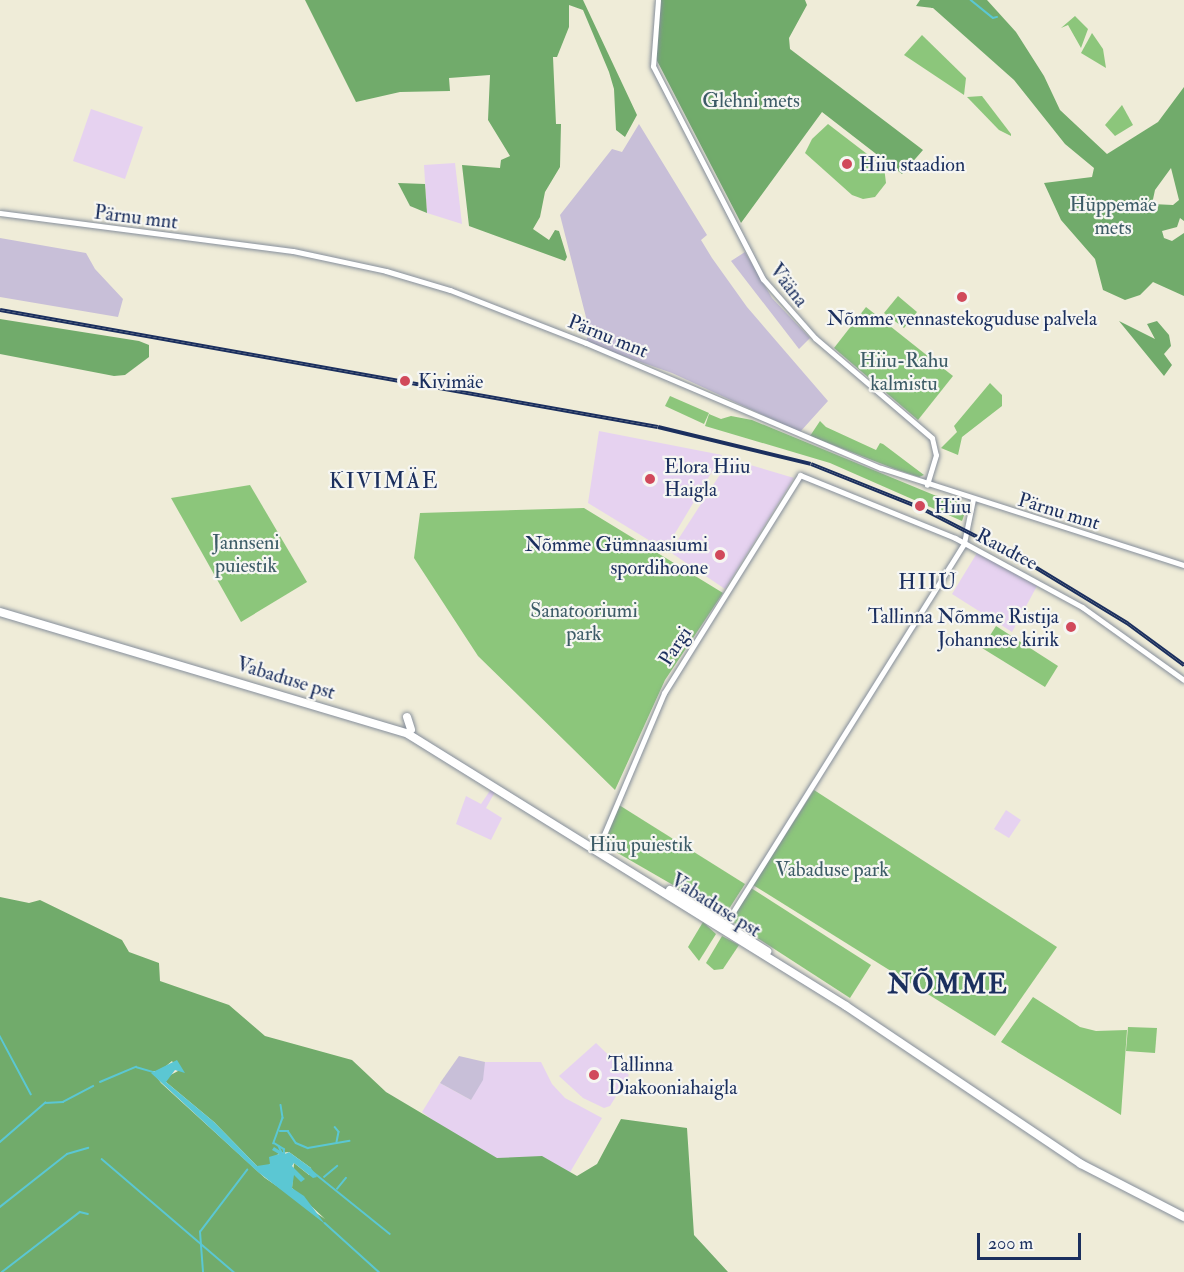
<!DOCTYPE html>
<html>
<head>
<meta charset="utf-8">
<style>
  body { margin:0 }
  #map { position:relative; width:1184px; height:1272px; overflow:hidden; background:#efecd8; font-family:"IM FELL Double Pica",serif }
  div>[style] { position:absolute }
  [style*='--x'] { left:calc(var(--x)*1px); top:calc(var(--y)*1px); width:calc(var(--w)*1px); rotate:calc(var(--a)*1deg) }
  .built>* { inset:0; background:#e6d2f0 }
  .industrial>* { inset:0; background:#c8bfd8 }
  .green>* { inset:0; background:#8cc67b }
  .forest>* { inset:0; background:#71ab6b }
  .water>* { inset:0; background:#5bc7d3 }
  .stream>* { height:1.5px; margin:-0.75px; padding:0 0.75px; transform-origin:0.75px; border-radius:0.75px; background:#5bc7d3 }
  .roads { filter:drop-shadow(0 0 2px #858e9b) drop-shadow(0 0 2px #858e9b) }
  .secondary>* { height:5px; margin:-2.5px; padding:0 2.5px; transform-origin:2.5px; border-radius:2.5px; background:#fff }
  .highway>* { height:8px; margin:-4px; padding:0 4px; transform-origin:4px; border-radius:4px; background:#fff }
  .rail>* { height:4px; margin-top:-2px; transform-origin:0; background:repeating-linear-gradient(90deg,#f6f6f2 0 4.5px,#1b2f5e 0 9px); box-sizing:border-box; border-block:2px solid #1b2f5e }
  .dots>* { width:16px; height:16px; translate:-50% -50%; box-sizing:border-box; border:3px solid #f6f6f2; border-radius:50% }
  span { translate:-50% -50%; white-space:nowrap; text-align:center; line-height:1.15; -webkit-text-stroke:4.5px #f6f6f2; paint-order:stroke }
  .park-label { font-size:20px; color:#3d5c67 }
  .poi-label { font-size:20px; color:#1b2f5e }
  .left { translate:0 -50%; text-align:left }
  .right { translate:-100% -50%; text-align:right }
  .street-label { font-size:20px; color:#1b2f5e }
  .quarter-label { font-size:22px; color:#1b2f5e; letter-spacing:1.5px }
  .district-label { font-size:26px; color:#1b2f5e; font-weight:700; letter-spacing:1.5px }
  .scale { position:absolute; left:977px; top:1233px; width:104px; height:27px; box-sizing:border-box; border:3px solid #1b2f5e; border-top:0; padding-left:8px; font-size:18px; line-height:21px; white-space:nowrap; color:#1b2f5e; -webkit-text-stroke:4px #f6f6f2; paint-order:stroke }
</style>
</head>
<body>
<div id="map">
  <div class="built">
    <i style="clip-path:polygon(91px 109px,143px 127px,125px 179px,73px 161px)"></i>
    <i style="clip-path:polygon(455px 163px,462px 224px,427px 213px,424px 165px)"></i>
    <i style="clip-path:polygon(599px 431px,722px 455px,665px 550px,588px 503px)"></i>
    <i style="clip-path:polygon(730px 459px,794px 478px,725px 589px,670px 552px)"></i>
    <i style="clip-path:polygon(977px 553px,1037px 586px,1012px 632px,952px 594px)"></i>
    <i style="clip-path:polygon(491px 789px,495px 792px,486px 808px,502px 818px,491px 840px,456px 824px,466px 796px,481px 804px)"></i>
    <i style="clip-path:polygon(1006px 810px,1021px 820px,1009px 838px,994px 829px)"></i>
    <i style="clip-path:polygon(596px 1043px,629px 1075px,610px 1106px,604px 1108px,583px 1098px,559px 1076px)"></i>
    <i style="clip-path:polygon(485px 1062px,541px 1062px,552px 1084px,565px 1098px,602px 1118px,549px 1208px,422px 1112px,440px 1083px,471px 1100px)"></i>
  </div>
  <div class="industrial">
    <i style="clip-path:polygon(639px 124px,707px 235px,701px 240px,712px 258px,747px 307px,828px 401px,800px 432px,672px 373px,586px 343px,589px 329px,560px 215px,612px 149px,622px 152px)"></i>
    <i style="clip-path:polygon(0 238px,86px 253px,95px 269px,123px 299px,118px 317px,0 297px)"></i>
    <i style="clip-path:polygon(745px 252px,772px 298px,810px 338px,799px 349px,731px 261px)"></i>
    <i style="clip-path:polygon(459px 1056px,485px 1062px,483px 1080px,471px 1100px,440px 1083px)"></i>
  </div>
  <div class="green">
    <i style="clip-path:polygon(1075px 16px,1088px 29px,1081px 48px,1068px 25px,1061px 28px)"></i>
    <i style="clip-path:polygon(1092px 33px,1103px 49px,1106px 68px,1081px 53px)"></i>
    <i style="clip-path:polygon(922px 35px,966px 78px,964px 95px,904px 55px)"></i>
    <i style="clip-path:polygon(982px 96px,1011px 134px,1011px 136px,999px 130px,967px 97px)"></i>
    <i style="clip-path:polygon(1122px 105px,1133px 125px,1115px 136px,1105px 125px)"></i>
    <i style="clip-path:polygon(828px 124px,884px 167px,886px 183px,875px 197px,863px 199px,852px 195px,805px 153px,812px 139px)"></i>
    <i style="clip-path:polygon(898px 296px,917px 312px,904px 328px,884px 313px)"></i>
    <i style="clip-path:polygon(866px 307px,953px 376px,918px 420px,834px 348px)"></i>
    <i style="clip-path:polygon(990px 383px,1002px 395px,1002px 406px,962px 437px,958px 455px,941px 448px,957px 432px,954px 426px)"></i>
    <i style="clip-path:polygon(670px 396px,709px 413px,704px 424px,665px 406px)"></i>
    <i style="clip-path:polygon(709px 414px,721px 419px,731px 416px,752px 420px,934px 495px,963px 502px,967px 507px,962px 521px,830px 463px,705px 426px)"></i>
    <i style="clip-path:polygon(820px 421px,826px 427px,876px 450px,880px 443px,883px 444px,924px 475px,919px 477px,895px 469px,810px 436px)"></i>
    <i style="clip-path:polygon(250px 485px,307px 582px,241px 622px,171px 498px)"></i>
    <i style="clip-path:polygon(584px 508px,723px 593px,665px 680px,615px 790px,478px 656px,414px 558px,420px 513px)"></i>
    <i style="clip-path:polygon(996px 626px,1058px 666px,1045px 687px,982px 648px)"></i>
    <i style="clip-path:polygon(814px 790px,1057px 947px,995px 1036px,753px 885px)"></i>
    <i style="clip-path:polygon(619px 805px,745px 884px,725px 915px,602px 844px)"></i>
    <i style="clip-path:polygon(751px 888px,871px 965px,850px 998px,731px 921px)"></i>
    <i style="clip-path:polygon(703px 922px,716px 934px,699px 961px,688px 947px)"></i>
    <i style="clip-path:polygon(722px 936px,739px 945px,723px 969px,714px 970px,706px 963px)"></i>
    <i style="clip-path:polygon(1033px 997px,1080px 1027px,1096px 1031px,1127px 1030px,1121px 1115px,1001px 1042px)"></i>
    <i style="clip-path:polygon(1128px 1027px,1157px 1028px,1155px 1053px,1126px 1051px)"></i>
  </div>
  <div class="forest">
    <i style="clip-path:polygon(305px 0,583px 0,637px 115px,625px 137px,616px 130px,614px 89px,609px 72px,583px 10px,569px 5px,569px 27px,557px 57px,553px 57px,556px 124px,561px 124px,560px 167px,545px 192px,540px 217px,533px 229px,549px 240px,555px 230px,559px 231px,567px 257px,565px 261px,469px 226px,462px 165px,500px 168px,501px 160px,510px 156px,488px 120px,490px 75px,449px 78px,450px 91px,400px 92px,356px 102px)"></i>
    <i style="clip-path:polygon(658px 0,805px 0,807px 5px,789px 38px,790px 49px,923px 150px,902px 174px,822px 112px,741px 223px,653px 53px)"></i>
    <i style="clip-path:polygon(evenodd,920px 0,987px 0,1016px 32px,1044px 76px,1060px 110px,1107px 154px,1158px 122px,1184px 87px,1184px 221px,1180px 218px,1177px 227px,1162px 231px,1164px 238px,1172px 241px,1184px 233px,1184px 296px,1153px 282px,1140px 295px,1125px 300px,1103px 290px,1095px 259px,1061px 220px,1044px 183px,1092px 177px,1094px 168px,1065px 144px,1014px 80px,933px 8px,916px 6px,920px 0,1171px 168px,1179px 200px,1173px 205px,1152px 204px,1155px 190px,1171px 168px)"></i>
    <i style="clip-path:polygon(398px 183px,425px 184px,427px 213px,410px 206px)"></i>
    <i style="clip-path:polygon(0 319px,139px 341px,149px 345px,149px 357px,125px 375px,114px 376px,0 354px)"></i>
    <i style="clip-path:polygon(1119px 321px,1155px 339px,1147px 324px,1157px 321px,1169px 335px,1171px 346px,1164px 354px,1172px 365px,1164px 376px)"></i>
    <i style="clip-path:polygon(evenodd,0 897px,29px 903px,40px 900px,122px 940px,129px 952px,159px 963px,160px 981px,229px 1005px,265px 1036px,352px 1060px,386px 1092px,497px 1158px,542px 1156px,577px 1176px,597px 1164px,621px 1119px,687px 1128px,694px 1235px,728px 1272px,0 1272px,0 897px,172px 1061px,178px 1071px,165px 1078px,166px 1082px,214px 1122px,257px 1166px,268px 1166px,279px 1153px,289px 1152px,311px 1168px,309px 1175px,294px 1163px,292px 1188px,325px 1219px,265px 1178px,161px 1083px,152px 1071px,160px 1071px,172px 1061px)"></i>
  </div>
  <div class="water">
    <i style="clip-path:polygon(177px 1060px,185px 1073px,175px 1070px,166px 1082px,214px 1122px,257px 1166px,270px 1164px,269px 1157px,279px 1154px,272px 1150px,274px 1147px,285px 1154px,289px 1152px,311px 1168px,317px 1177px,313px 1178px,294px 1163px,292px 1166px,305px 1179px,301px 1182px,294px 1175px,292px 1188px,304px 1196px,325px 1224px,258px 1172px,151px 1073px)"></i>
  </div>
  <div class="stream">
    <i style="--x:971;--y:0;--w:28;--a:39"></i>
    <i style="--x:993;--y:18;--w:4;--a:-14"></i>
    <i style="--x:0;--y:1036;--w:66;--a:61.9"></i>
    <i style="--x:100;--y:1082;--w:39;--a:-23"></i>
    <i style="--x:136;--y:1067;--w:18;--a:16"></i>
    <i style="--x:281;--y:1105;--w:13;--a:81"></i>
    <i style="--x:283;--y:1118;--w:27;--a:110"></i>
    <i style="--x:274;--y:1143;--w:12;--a:31"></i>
    <i style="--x:284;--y:1149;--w:6;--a:81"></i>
    <i style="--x:335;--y:1127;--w:6;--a:51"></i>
    <i style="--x:339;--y:1132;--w:10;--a:101"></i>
    <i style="--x:280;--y:1131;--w:8;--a:0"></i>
    <i style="--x:288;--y:1131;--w:14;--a:56"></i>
    <i style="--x:296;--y:1143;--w:13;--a:23"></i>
    <i style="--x:308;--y:1148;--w:42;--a:-9.7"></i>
    <i style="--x:0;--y:1142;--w:60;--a:-40.9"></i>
    <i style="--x:45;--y:1103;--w:18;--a:-3"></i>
    <i style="--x:63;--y:1102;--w:34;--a:-28"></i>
    <i style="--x:279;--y:1146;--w:8;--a:67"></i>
    <i style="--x:102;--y:1159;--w:174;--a:40.6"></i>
    <i style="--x:312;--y:1171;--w:100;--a:38.9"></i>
    <i style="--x:324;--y:1177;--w:17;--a:-40"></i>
    <i style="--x:337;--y:1189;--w:14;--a:-51"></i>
    <i style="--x:0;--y:1207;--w:85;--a:-38.3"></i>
    <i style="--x:67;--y:1154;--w:22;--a:-16"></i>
    <i style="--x:325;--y:1223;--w:73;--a:42.2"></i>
    <i style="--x:2;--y:1272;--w:98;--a:-37.6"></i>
    <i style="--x:80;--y:1212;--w:8;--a:14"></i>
    <i style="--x:203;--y:1272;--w:40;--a:-94.3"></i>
    <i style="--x:200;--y:1232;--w:78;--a:-52.8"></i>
  </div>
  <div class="roads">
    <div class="secondary">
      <i style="--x:658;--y:0;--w:66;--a:94.3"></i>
      <i style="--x:653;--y:66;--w:240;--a:62.7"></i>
      <i style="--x:763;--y:279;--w:79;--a:48.6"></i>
      <i style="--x:815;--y:338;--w:154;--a:40.5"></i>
      <i style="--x:932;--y:438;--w:17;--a:77"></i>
      <i style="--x:936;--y:455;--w:31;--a:107"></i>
      <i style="--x:0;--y:213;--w:295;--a:7.4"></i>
      <i style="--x:293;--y:251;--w:95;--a:12.1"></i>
      <i style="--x:386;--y:271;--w:67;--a:16.5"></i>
      <i style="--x:450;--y:290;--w:146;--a:21.3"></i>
      <i style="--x:586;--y:343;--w:320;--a:23"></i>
      <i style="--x:881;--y:468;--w:318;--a:17.8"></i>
      <i style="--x:597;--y:851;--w:172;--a:-67"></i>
      <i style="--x:664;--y:693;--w:257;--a:-58"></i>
      <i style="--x:800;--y:475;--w:167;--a:22.1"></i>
      <i style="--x:955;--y:538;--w:145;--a:28.5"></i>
      <i style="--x:1082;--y:607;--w:125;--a:35.6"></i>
      <i style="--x:726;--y:923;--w:448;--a:-57.9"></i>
      <i style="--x:964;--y:543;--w:45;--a:-78.4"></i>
    </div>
    <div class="highway">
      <i style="--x:0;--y:612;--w:426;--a:16.6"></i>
      <i style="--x:408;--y:734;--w:516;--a:31.84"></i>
      <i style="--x:846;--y:1006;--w:283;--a:33.9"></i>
      <i style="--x:1081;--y:1164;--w:116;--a:27.2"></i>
      <i style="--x:407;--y:717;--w:13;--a:72"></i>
      <i style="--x:670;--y:890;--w:115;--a:32.2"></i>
    </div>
  </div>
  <div class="rail">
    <i style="--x:0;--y:310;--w:668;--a:10.08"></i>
    <i style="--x:658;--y:427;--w:157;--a:13.6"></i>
    <i style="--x:811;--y:464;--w:118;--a:21.8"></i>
    <i style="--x:921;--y:508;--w:123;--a:27.2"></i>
    <i style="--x:1030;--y:564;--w:114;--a:31.3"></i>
    <i style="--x:1127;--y:623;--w:71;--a:36.4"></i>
  </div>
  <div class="dots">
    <i style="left:847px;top:164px;background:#d1495b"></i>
    <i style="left:962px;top:297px;background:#d1495b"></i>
    <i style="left:405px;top:381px;background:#d1495b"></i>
    <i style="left:650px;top:479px;background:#d1495b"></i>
    <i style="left:920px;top:506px;background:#d1495b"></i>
    <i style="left:720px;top:555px;background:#d1495b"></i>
    <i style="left:1071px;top:627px;background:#d1495b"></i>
    <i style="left:594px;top:1075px;background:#d1495b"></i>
  </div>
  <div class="park-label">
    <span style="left:751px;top:100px">Glehni mets</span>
    <span style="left:1113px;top:216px">Hüppemäe<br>mets</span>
    <span style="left:904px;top:372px">Hiiu-Rahu<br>kalmistu</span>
    <span style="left:246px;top:554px">Jannseni<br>puiestik</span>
    <span style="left:584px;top:622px">Sanatooriumi<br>park</span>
    <span style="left:641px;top:844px">Hiiu puiestik</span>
    <span style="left:832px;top:869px">Vabaduse park</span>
  </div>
  <div class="poi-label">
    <span class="left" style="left:859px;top:164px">Hiiu staadion</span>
    <span style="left:962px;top:318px">Nõmme vennastekoguduse palvela</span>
    <span class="left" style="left:418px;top:381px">Kivimäe</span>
    <span class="left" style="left:664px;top:478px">Elora Hiiu<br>Haigla</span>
    <span class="left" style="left:934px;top:506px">Hiiu</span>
    <span class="right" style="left:708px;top:556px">Nõmme Gümnaasiumi<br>spordihoone</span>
    <span class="right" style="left:1059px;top:628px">Tallinna Nõmme Ristija<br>Johannese kirik</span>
    <span class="left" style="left:608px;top:1076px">Tallinna<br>Diakooniahaigla</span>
  </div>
  <div class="street-label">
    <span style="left:136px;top:217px;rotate:7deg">Pärnu mnt</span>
    <span style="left:789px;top:285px;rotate:52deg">Vääna</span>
    <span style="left:608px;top:336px;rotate:22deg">Pärnu mnt</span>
    <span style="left:1059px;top:511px;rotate:17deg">Pärnu mnt</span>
    <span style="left:1007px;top:549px;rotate:28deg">Raudtee</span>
    <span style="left:675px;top:646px;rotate:-57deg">Pargi</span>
    <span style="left:286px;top:678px;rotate:17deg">Vabaduse pst</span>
    <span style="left:716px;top:905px;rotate:32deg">Vabaduse pst</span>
  </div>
  <div class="quarter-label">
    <span style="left:384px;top:482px">KIVIMÄE</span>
    <span style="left:928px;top:583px">HIIU</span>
  </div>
  <div class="district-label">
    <span style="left:948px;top:986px">NÕMME</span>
  </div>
  <div class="scale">200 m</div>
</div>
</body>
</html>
